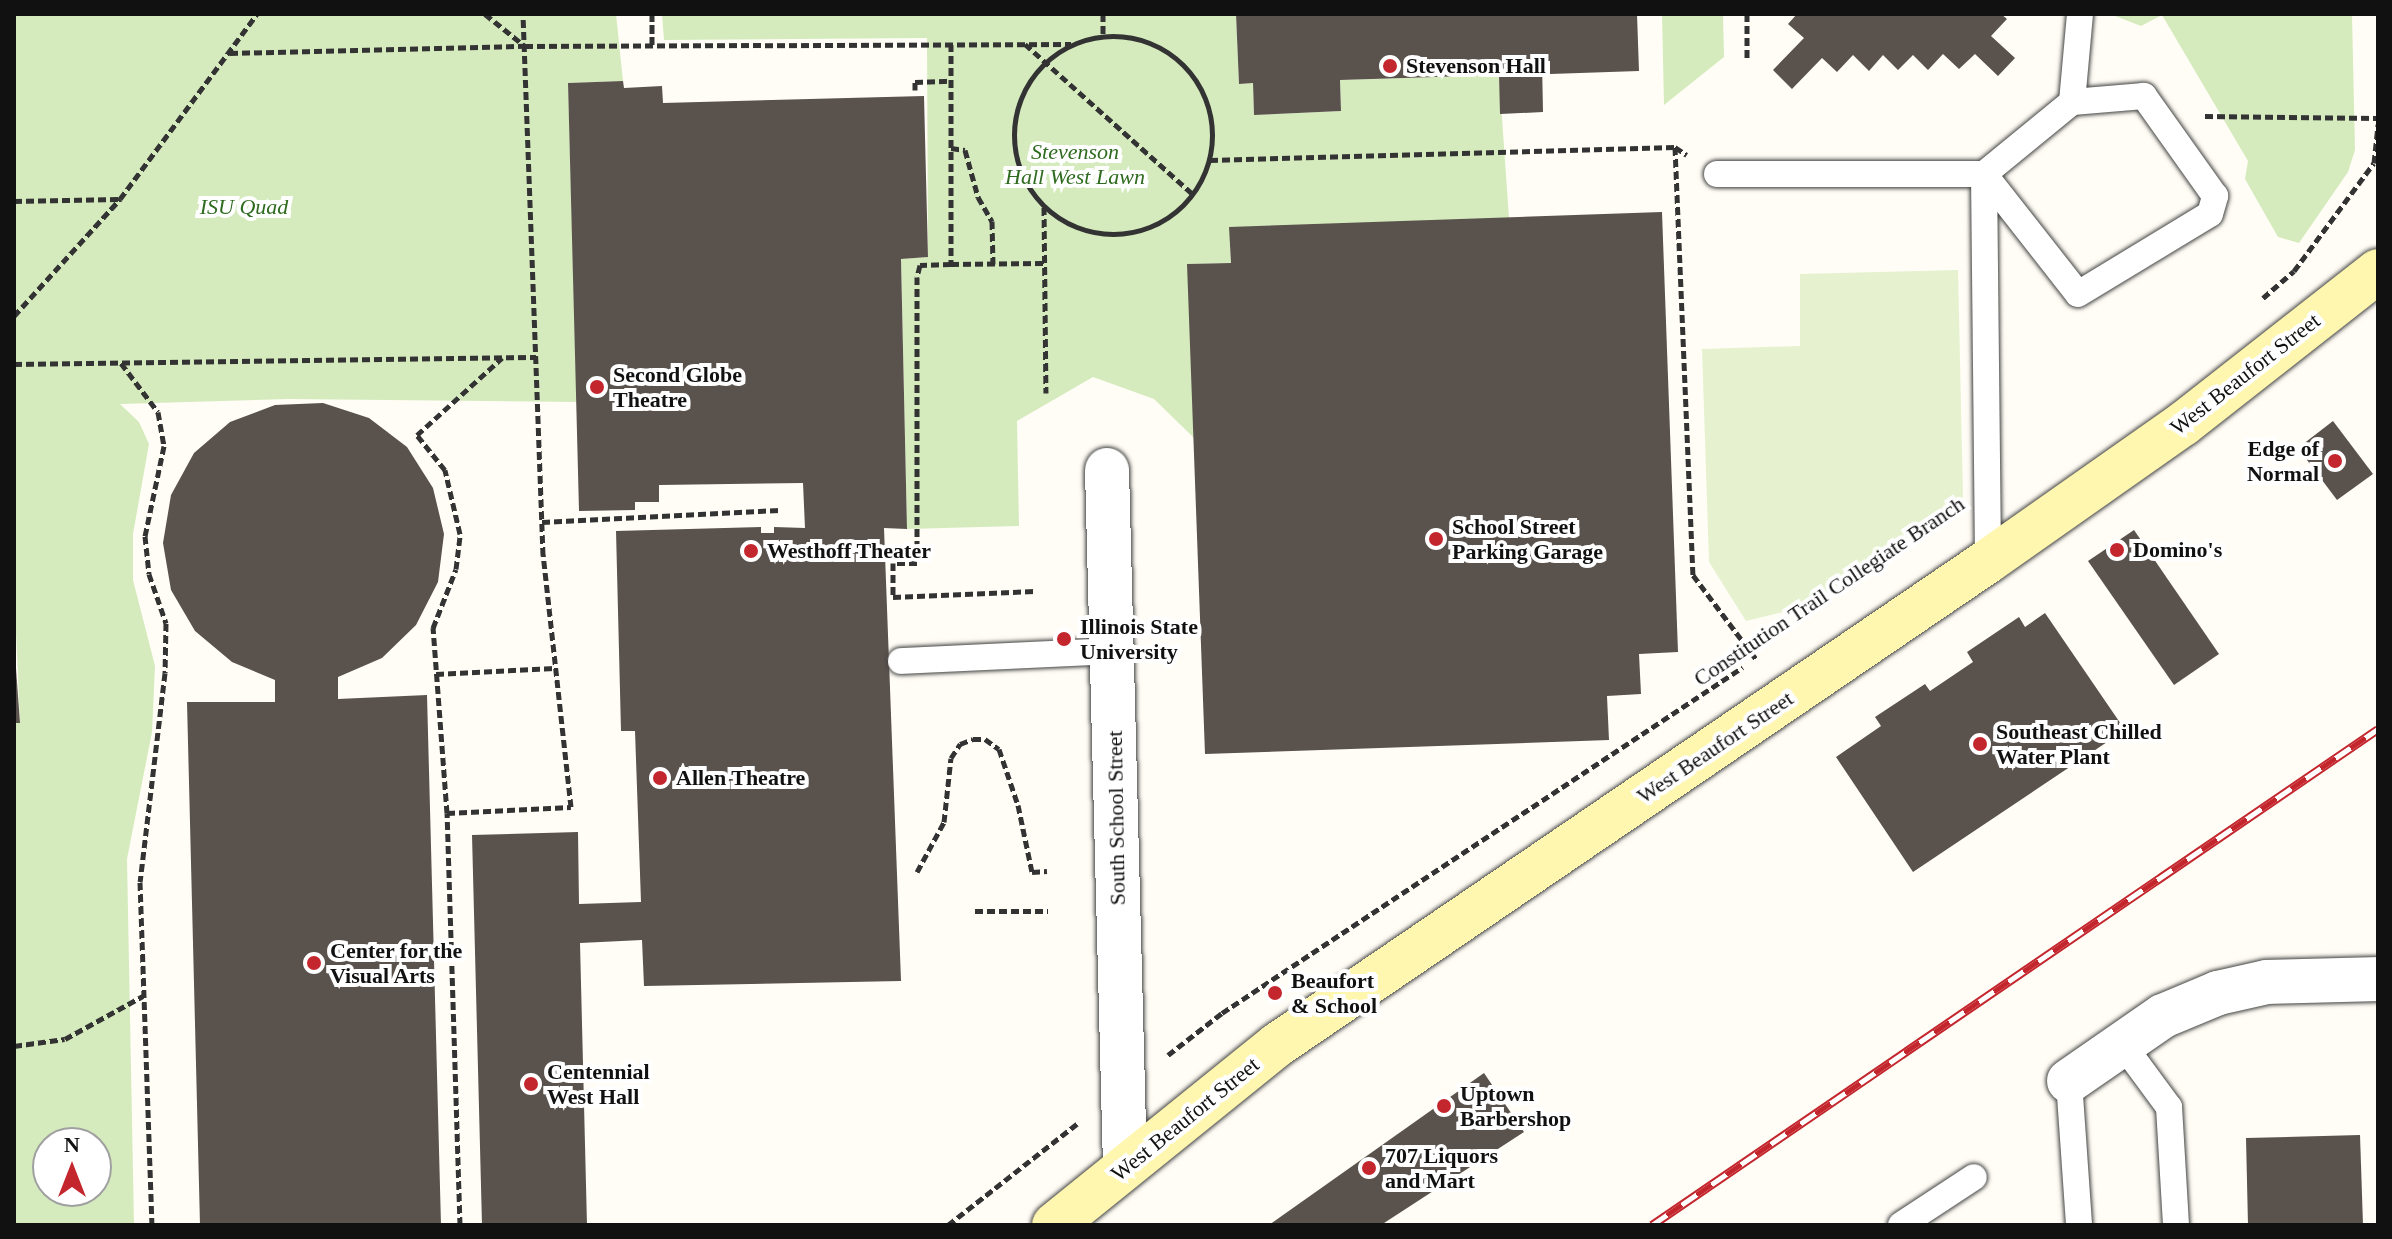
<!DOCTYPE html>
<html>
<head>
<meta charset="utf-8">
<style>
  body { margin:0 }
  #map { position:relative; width:2392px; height:1239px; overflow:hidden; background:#fffdf5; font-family:"Times New Roman",serif }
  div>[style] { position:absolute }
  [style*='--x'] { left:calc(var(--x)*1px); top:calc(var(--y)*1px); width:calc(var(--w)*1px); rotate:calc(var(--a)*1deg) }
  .green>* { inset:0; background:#d5ebbd }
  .pitch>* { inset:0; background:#e6f2cf }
  .building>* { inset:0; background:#5a524d }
  .path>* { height:5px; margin-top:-2.5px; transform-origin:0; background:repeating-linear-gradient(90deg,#333 0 8px,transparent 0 12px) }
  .path>.ring { margin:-2.5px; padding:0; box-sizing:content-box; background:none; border:5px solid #333; border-radius:50% }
  .roads { filter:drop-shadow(0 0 2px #444) drop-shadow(0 0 2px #444) }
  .lane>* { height:26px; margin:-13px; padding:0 13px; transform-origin:13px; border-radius:13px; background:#fff }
  .street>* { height:44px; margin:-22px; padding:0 22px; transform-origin:22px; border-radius:22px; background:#fff }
  .secondary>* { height:44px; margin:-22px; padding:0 22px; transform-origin:22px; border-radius:22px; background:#fff6b0 }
  .rail>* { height:9px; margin-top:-4.5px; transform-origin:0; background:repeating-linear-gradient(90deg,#fff 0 18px,#c4262e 0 36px); box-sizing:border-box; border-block:2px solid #c4262e }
  .dots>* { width:22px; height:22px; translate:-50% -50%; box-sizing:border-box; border:4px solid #fff; border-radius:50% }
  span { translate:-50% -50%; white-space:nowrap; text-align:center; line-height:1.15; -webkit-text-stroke:8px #fff; paint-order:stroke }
  .poi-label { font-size:22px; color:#111; font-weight:700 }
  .left { translate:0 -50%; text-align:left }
  .right { translate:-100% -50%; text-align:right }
  .park-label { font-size:22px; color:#2f6b1f; font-style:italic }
  .street-label { font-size:22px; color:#111 }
  .frame { position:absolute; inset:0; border:16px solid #111; pointer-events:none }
  .north { position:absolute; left:32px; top:1127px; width:80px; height:80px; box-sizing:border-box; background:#fff; border:2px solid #a0a0a0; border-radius:50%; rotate:0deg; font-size:22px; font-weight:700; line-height:32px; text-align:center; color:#111 }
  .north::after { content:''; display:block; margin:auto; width:28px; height:36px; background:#c4262e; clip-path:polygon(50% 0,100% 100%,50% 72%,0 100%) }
</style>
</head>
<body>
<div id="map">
  <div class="green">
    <i style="clip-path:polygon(evenodd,14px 14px,616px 14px,623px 81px,568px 83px,577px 402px,288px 399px,120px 404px,139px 422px,149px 444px,133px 534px,133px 580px,155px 666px,152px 732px,127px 859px,134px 1225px,14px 1225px,14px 723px,20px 722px,14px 586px,14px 14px,48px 1143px,96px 1143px,96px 1191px,48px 1191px,48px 1143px)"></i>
    <i style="clip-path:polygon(662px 14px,1236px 14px,1239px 84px,1253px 83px,1254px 115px,1341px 111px,1340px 80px,1499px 75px,1509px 218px,1230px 228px,1231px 263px,1188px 264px,1194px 438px,1154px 399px,1093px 377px,1017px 421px,1019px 526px,907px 529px,901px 259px,928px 257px,927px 38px,664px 40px)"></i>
    <i style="clip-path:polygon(1662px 14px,1723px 14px,1724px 57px,1664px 105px)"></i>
    <i style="clip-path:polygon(2110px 14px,2352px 14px,2355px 150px,2348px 172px,2299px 243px,2278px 237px,2245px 179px,2248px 161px,2162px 15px,2141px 26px)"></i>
  </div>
  <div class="pitch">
    <i style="clip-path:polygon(1958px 270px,1963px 497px,1808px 606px,1746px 621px,1709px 562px,1702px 349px,1800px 346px,1800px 274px)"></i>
  </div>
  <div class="building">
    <i style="clip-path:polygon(1236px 14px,1637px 14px,1639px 71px,1550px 74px,1550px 61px,1542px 61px,1543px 112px,1500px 114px,1499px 75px,1340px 80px,1341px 111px,1254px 115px,1253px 83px,1239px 84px)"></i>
    <i style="clip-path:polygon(1797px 14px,2001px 14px,2007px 19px,1991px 36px,2015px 58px,1998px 76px,1975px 54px,1959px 69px,1943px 54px,1928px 70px,1913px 55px,1898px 70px,1883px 55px,1869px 71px,1853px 55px,1837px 72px,1822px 58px,1792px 89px,1773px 70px,1804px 38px,1788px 24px)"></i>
    <i style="clip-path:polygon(623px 81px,624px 88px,662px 86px,663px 103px,924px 96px,928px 257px,901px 259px,907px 529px,884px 528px,901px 981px,644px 986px,642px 940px,580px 943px,587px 1225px,482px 1225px,472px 835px,578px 832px,579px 904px,641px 902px,635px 731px,621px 731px,616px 531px,761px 527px,761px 533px,774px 533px,774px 527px,805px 528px,803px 483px,659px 485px,659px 502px,635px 502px,635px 510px,579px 511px,568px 83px)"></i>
    <i style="clip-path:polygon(1662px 212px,1678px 652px,1639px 654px,1641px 694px,1607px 696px,1609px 740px,1205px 754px,1187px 264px,1231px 263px,1229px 227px)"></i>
    <i style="clip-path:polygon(323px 403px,369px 418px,407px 447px,433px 488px,444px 534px,438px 582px,416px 625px,382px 658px,338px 677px,338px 699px,427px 695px,441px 1225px,200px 1225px,187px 702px,275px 702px,275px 680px,232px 662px,195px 631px,171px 590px,163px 543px,171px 495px,194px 453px,230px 422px,275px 405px)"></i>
    <i style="clip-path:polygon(2333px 421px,2373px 474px,2337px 500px,2298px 448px)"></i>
    <i style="clip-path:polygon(2134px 530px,2219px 654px,2174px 685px,2088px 561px)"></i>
    <i style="clip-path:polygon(2045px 613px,2125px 730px,1913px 872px,1836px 757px,1881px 726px,1875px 717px,1925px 684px,1930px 691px,1973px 662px,1967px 652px,2019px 617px,2025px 627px)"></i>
    <i style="clip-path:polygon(14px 641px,20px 723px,14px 723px)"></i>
    <i style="clip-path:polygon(1484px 1073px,1524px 1132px,1381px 1225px,1269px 1225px)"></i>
    <i style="clip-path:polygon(2360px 1135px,2363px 1225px,2248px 1225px,2246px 1138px)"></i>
  </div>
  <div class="path">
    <i style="--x:485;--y:14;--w:51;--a:38.7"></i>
    <i style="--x:1103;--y:14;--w:23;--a:90"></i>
    <i style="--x:1747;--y:14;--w:47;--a:90"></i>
    <i class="ring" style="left:1014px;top:36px;width:193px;height:193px"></i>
    <i style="--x:951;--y:44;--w:220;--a:90"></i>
    <i style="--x:951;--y:264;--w:31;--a:178"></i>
    <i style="--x:920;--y:265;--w:12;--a:104"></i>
    <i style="--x:917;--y:277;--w:286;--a:90"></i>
    <i style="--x:917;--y:563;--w:24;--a:180"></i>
    <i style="--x:893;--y:563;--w:34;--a:90"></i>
    <i style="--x:893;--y:597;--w:142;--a:-2.4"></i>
    <i style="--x:1025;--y:44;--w:227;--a:41.8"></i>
    <i style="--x:652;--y:45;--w:31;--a:-90"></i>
    <i style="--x:230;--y:53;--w:295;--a:-1.4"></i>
    <i style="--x:525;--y:46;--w:546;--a:-0.21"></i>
    <i style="--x:915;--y:90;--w:8;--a:-90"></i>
    <i style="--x:915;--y:82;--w:36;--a:-2"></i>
    <i style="--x:2205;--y:116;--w:173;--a:0.7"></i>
    <i style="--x:1675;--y:147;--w:428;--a:87.6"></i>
    <i style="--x:1693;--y:575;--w:105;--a:53.1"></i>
    <i style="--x:951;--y:148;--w:14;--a:8"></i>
    <i style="--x:965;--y:150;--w:49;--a:74.5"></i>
    <i style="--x:978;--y:197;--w:28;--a:60"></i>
    <i style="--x:992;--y:221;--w:43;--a:88.7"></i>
    <i style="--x:1210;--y:160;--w:465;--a:-1.6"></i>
    <i style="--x:1675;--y:147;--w:14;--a:34"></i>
    <i style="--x:14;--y:201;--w:105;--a:-1.1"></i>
    <i style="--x:1044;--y:207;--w:186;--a:89.4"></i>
    <i style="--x:951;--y:264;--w:93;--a:-0.6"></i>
    <i style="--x:2263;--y:298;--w:41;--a:-41.1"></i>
    <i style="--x:2294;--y:271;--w:134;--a:-53.5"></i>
    <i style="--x:2374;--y:163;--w:39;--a:-84"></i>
    <i style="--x:14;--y:316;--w:158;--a:-47.8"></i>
    <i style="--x:120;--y:199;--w:230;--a:-53.5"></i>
    <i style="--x:121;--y:363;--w:61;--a:52.9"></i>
    <i style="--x:158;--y:412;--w:35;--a:80"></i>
    <i style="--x:164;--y:446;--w:92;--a:101.9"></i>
    <i style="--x:145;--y:536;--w:38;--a:84"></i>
    <i style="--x:149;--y:574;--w:52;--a:70.9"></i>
    <i style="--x:166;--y:623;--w:50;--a:91.1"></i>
    <i style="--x:165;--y:673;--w:210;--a:96.8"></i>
    <i style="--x:140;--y:882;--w:343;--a:88"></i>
    <i style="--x:14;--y:364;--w:522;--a:-0.77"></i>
    <i style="--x:542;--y:522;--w:239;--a:-2.9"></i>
    <i style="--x:436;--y:674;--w:119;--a:-2.9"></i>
    <i style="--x:447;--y:813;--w:186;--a:-94.3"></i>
    <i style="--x:433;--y:628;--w:63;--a:-68.7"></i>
    <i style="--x:456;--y:569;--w:35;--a:-83"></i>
    <i style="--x:460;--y:534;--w:66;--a:-103.2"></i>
    <i style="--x:445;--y:470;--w:45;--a:-128.7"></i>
    <i style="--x:417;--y:435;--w:115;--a:-42.2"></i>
    <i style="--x:917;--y:872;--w:57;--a:-61.6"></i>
    <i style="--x:944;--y:822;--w:64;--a:-83.8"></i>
    <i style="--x:951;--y:758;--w:17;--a:-57"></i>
    <i style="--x:960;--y:744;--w:14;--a:-21"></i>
    <i style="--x:973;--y:739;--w:12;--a:0"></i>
    <i style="--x:985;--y:739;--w:17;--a:36"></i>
    <i style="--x:999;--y:749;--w:59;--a:71.3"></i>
    <i style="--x:1018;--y:805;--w:68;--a:78.2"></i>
    <i style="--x:1032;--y:872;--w:15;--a:-4"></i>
    <i style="--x:975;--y:911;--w:73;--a:0"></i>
    <i style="--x:14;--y:1046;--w:51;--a:-7.8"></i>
    <i style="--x:65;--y:1039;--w:89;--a:-28.9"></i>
    <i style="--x:1168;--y:1055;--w:68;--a:-37.9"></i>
    <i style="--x:1222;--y:1013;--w:625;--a:-33.59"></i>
    <i style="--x:460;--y:1225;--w:412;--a:-91.8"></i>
    <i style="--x:447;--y:813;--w:124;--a:-2.8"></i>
    <i style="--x:571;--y:807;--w:254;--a:-96.3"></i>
    <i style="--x:543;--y:555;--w:541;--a:-92.12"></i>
    <i style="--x:948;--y:1225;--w:164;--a:-38.1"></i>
  </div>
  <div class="roads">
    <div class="lane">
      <i style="--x:2072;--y:102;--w:88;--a:-84.8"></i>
      <i style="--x:1717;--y:174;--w:267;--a:0"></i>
      <i style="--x:1984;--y:174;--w:152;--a:51.9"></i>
      <i style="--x:2078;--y:294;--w:154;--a:-31.2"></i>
      <i style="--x:2210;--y:214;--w:19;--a:-74"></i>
      <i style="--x:2215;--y:196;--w:123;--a:-125.4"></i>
      <i style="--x:2144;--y:96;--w:72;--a:175.2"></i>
      <i style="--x:2072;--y:102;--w:114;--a:140.7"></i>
      <i style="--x:1984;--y:174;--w:387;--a:89.4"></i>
      <i style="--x:901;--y:661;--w:211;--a:-2.7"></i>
      <i style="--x:2121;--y:1042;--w:81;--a:53.6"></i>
      <i style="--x:2169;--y:1107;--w:118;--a:86.6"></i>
      <i style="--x:2069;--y:1081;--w:144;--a:86"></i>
      <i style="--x:1901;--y:1225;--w:87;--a:-33.3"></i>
    </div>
    <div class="street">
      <i style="--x:1107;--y:470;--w:695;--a:88.52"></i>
      <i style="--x:2069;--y:1081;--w:114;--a:-34.7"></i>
      <i style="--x:2163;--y:1016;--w:60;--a:-22.7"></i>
      <i style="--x:2218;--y:993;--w:50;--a:-12.7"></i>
      <i style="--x:2267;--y:982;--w:111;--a:-1.5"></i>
    </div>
    <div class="secondary">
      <i style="--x:1054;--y:1225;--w:287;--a:-38.9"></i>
      <i style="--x:1277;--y:1045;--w:860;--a:-34.24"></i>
      <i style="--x:1988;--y:561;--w:238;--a:-35.1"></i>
      <i style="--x:2183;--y:424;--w:248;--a:-38.1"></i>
    </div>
  </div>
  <div class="rail">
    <i style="--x:1652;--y:1225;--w:879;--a:-34.34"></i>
  </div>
  <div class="dots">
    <i style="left:1390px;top:66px;background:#c4262e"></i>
    <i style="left:597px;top:387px;background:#c4262e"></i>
    <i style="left:2335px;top:461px;background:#c4262e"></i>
    <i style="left:1436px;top:539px;background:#c4262e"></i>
    <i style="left:2117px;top:550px;background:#c4262e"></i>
    <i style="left:751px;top:551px;background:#c4262e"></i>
    <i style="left:1064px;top:639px;background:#c4262e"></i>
    <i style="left:1980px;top:744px;background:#c4262e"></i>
    <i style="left:660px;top:778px;background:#c4262e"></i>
    <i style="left:314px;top:963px;background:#c4262e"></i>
    <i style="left:1275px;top:993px;background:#c4262e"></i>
    <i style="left:531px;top:1084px;background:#c4262e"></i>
    <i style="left:1444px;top:1106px;background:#c4262e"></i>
    <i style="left:1369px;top:1168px;background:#c4262e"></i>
  </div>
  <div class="poi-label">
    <span class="left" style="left:1406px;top:66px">Stevenson Hall</span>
    <span class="left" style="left:613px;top:387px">Second Globe<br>Theatre</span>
    <span class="right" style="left:2319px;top:461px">Edge of<br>Normal</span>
    <span class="left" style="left:1452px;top:539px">School Street<br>Parking Garage</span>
    <span class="left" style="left:2133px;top:550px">Domino's</span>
    <span class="left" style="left:767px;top:551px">Westhoff Theater</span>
    <span class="left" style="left:1080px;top:639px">Illinois State<br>University</span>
    <span class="left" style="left:1996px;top:744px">Southeast Chilled<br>Water Plant</span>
    <span class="left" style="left:676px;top:778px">Allen Theatre</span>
    <span class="left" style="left:330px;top:963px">Center for the<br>Visual Arts</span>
    <span class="left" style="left:1291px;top:993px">Beaufort<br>&amp; School</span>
    <span class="left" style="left:547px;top:1084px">Centennial<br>West Hall</span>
    <span class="left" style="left:1460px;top:1106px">Uptown<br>Barbershop</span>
    <span class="left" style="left:1385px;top:1168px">707 Liquors<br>and Mart</span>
  </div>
  <div class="park-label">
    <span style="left:1075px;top:164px">Stevenson<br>Hall West Lawn</span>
    <span style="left:244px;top:207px">ISU Quad</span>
  </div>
  <div class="street-label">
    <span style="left:2245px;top:374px;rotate:-38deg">West Beaufort Street</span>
    <span style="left:1829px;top:591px;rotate:-34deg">Constitution Trail Collegiate Branch</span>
    <span style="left:1715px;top:747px;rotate:-34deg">West Beaufort Street</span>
    <span style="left:1116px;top:818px;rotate:-91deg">South School Street</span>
    <span style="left:1185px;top:1119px;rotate:-39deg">West Beaufort Street</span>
  </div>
  <div class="frame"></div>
  <div class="north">N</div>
</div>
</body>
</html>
